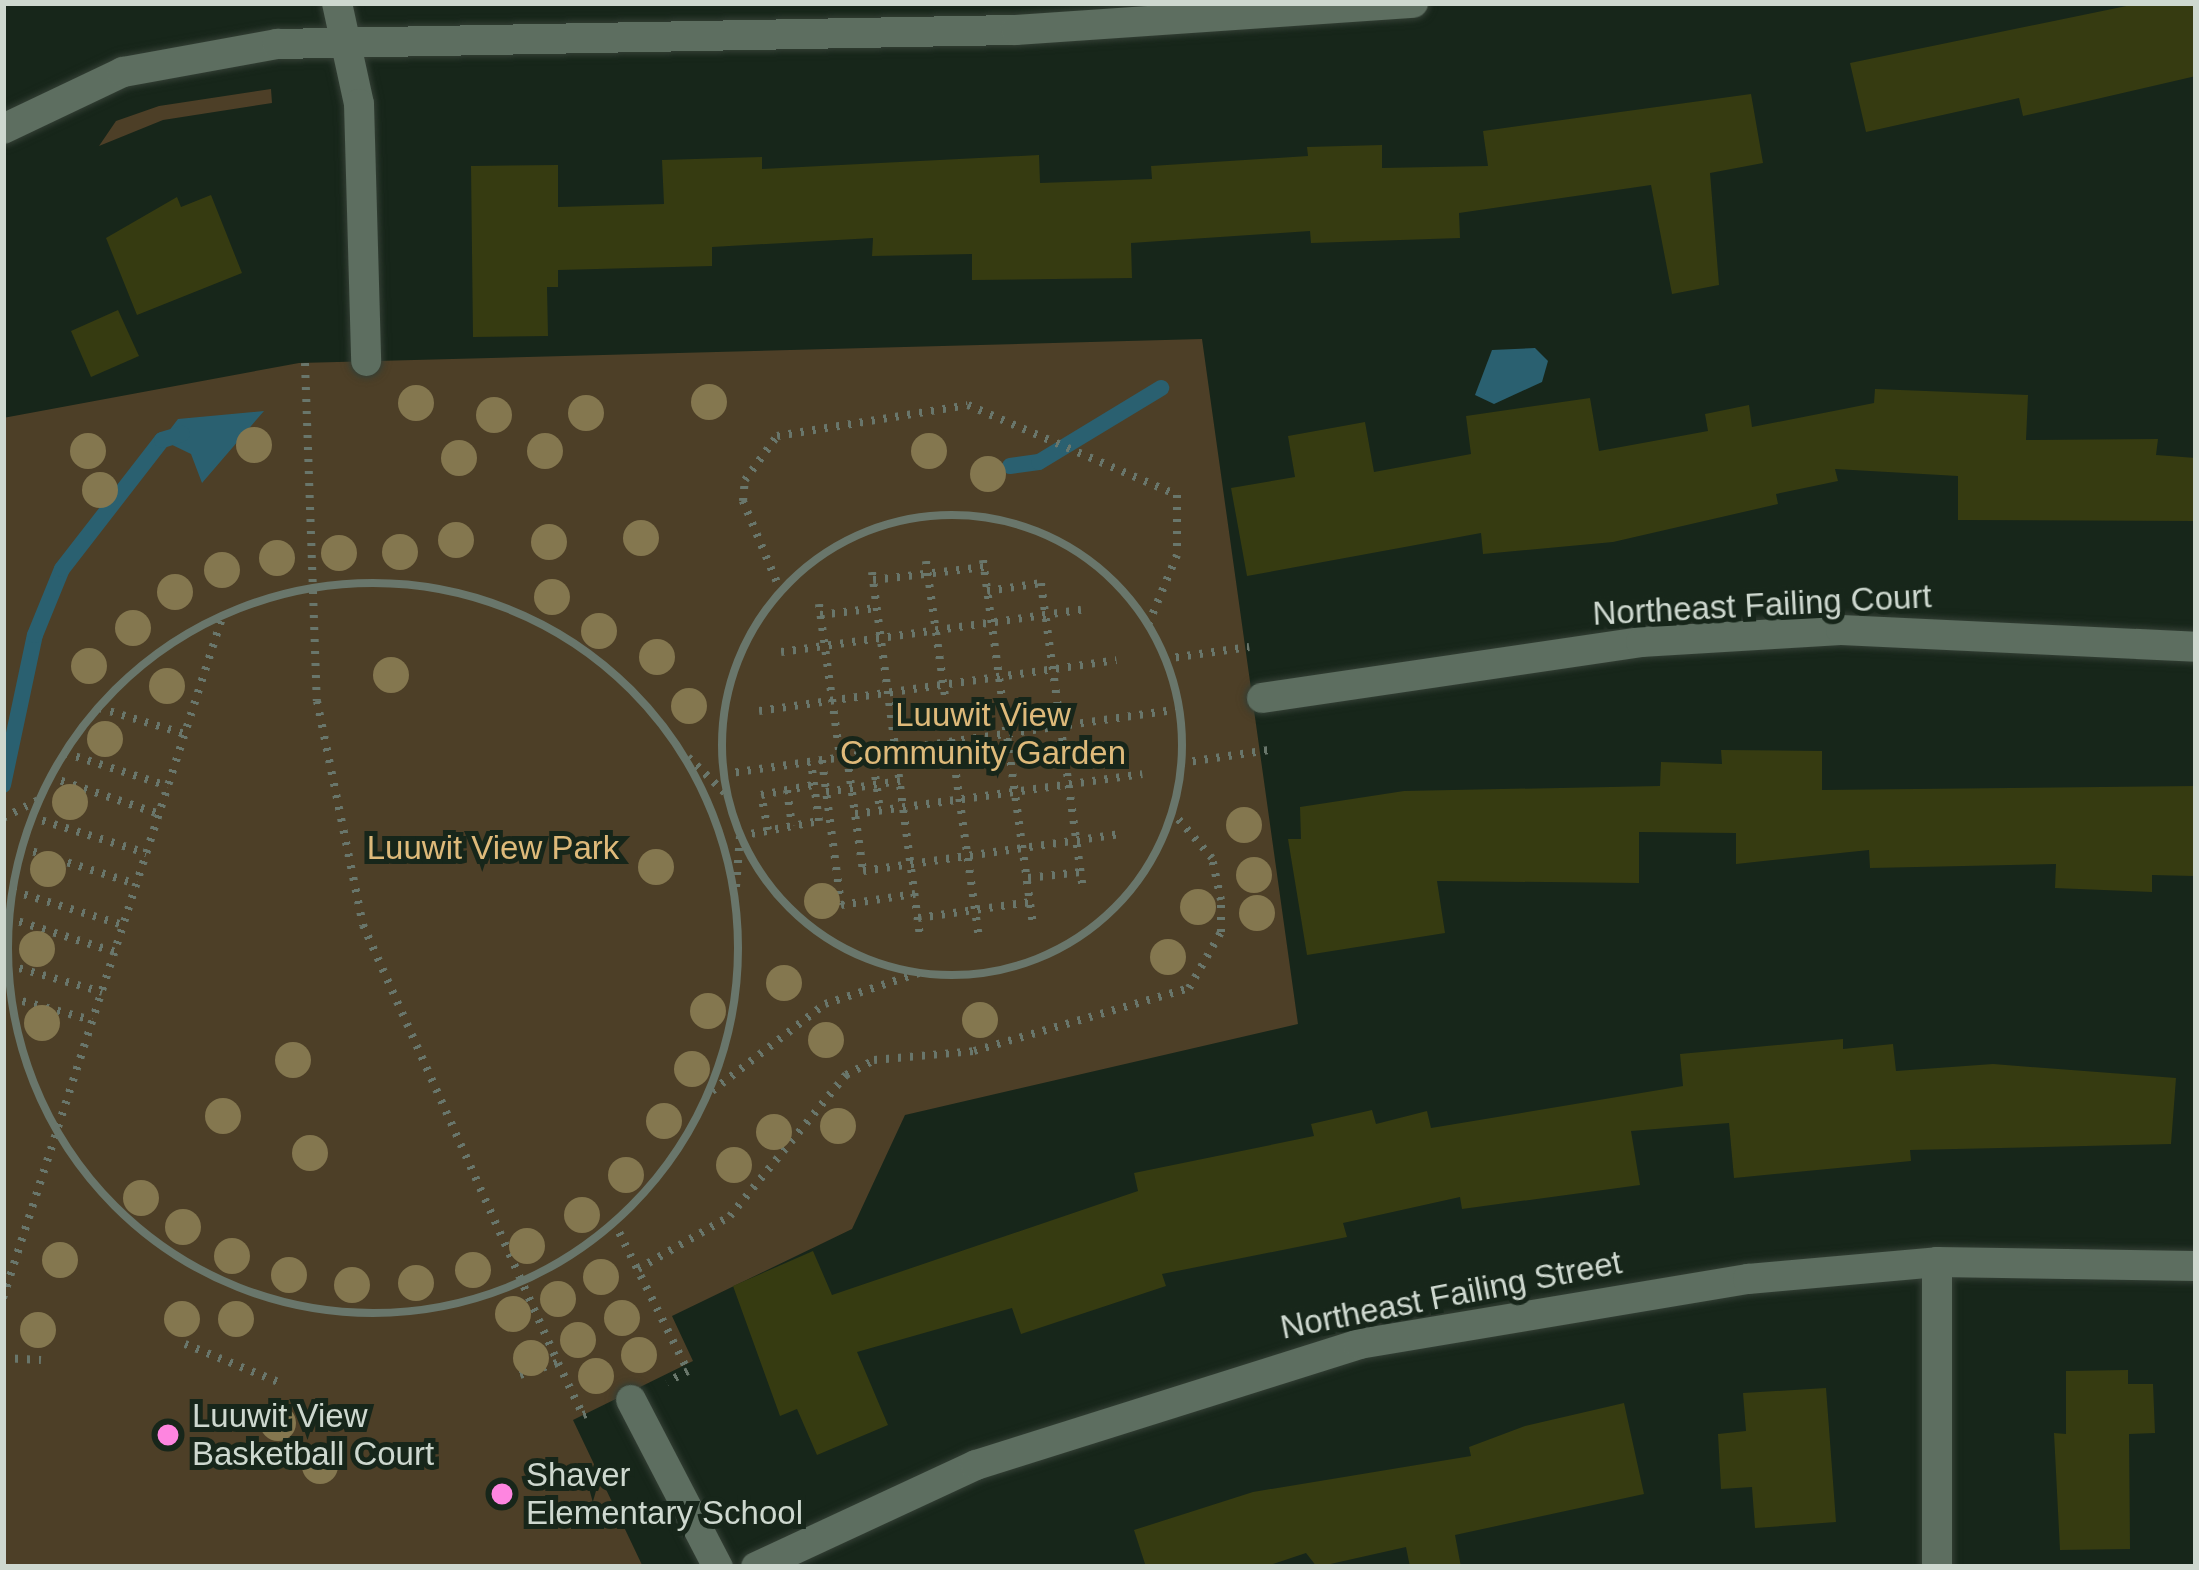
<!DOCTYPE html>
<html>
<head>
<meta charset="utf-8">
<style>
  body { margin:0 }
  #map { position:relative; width:2199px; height:1570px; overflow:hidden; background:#17261a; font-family:Helvetica,sans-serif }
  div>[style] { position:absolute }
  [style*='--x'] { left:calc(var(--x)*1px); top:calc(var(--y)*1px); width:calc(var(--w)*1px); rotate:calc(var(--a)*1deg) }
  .green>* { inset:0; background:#4d3f27 }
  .water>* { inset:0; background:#2a6070 }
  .stream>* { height:16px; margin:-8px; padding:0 8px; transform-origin:8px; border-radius:8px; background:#2a6070 }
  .building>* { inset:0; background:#363b11 }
  .path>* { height:8px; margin-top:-4px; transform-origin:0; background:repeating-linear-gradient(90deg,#69766b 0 3px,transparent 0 12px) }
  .path>.ring { margin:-4px; padding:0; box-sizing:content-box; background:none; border:8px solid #69766b; border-radius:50% }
  .roads { filter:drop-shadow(0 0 3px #343f35) drop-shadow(0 0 3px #343f35) }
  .minor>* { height:30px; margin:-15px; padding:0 15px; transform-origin:15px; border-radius:15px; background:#5d6e60 }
  .trees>* { width:36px; height:36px; margin:-18px; border-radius:50%; background:#84774f }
  .dots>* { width:33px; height:33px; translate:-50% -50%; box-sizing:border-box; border:6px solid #17261a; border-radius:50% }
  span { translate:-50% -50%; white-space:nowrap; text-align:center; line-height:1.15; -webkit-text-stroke:10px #17261a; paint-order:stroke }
  .street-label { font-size:33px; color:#ced8cf }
  .park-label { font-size:33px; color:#deba7a }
  .poi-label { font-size:33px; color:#ced8cf }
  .left { translate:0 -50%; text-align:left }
  .frame { position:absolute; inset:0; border:6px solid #ced8cf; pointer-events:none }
</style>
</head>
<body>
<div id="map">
  <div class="green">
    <i style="clip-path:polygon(271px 89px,272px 103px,163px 120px,99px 146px,116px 121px,159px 106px)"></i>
    <i style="clip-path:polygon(1202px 339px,1298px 1024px,905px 1115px,852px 1229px,672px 1316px,693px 1361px,573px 1420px,643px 1567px,3px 1567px,3px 418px,299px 363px)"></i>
  </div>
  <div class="water">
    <i style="clip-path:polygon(1535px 348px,1548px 361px,1542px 382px,1494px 404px,1475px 395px,1492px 350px)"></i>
    <i style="clip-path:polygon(264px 411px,202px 483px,191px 454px,162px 440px,178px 419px)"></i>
  </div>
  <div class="stream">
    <i style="--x:1010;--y:466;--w:29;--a:-8"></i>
    <i style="--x:1039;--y:462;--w:143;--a:-31.2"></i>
    <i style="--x:3;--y:785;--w:153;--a:-78"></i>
    <i style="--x:35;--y:635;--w:71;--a:-67.8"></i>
    <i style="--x:62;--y:569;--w:163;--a:-52.2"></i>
    <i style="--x:162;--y:440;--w:21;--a:-17"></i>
  </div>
  <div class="building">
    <i style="clip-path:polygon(2141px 3px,2196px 3px,2196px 76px,2023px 116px,2019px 98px,1866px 132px,1850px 63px)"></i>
    <i style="clip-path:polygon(1751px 94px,1763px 163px,1710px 173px,1719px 285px,1672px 294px,1651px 185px,1459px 213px,1460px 238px,1311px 243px,1310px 231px,1131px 243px,1132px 278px,972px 280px,972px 254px,872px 256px,873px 238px,712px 247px,712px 266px,558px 270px,558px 287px,547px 287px,548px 336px,473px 337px,471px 166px,558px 165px,558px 207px,664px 204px,662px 160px,762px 157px,762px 169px,1039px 155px,1040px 183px,1152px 179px,1151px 166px,1308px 156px,1307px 147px,1382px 145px,1382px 168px,1488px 166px,1483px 131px)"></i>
    <i style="clip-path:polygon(211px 195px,242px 273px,137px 315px,106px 238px,177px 197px,181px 207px)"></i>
    <i style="clip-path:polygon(118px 310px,139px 356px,91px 377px,71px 331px)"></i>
    <i style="clip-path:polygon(1875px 389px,2028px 395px,2026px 440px,2158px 439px,2156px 455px,2196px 458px,2196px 521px,1958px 520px,1958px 476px,1835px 469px,1838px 481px,1776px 494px,1778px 504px,1613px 542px,1483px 554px,1481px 533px,1247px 576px,1231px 488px,1295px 477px,1288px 436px,1365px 422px,1374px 472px,1471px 454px,1466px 416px,1590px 398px,1599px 451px,1708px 431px,1705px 414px,1749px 405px,1752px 427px,1874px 403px)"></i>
    <i style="clip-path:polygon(1721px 750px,1822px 751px,1822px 790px,2196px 786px,2194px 876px,2152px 875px,2152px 892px,2055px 888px,2056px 864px,1870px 868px,1869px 850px,1736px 864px,1736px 833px,1639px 832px,1639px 883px,1437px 881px,1445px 933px,1307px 955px,1288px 839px,1301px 839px,1300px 807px,1404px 791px,1660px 786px,1661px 762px,1722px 764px)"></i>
    <i style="clip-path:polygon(1843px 1039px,1843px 1049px,1893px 1044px,1896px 1071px,1993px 1064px,2176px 1078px,2171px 1144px,1910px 1150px,1911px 1161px,1734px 1178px,1729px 1123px,1631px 1131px,1640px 1185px,1462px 1209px,1460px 1197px,1343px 1223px,1347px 1237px,1162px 1274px,1166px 1286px,1021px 1334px,1012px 1308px,857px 1352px,888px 1425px,817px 1455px,797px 1409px,780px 1416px,733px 1286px,813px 1251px,832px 1295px,1138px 1191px,1134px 1173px,1314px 1136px,1311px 1124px,1372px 1110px,1376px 1124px,1427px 1111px,1431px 1128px,1683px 1086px,1680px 1054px)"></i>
    <i style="clip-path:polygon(2128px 1370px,2128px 1384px,2153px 1384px,2155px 1433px,2129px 1434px,2130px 1549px,2060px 1550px,2054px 1433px,2066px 1434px,2066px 1371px)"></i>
    <i style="clip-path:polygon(1826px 1388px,1836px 1522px,1755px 1528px,1752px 1487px,1721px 1489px,1718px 1434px,1746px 1431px,1743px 1393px)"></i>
    <i style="clip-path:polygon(1624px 1403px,1644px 1494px,1455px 1535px,1461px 1567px,1410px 1567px,1406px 1547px,1317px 1567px,1306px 1553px,1264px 1567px,1146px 1567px,1134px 1530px,1253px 1492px,1471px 1456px,1469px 1447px,1525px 1426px)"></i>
  </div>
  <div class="path">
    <i style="--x:305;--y:363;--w:338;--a:88"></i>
    <i style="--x:317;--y:701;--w:229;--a:78.4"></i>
    <i style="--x:363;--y:925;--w:479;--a:66"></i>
    <i style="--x:558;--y:1363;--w:58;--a:64.3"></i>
    <i style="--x:583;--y:1415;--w:10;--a:-17"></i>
    <i class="ring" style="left:722px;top:515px;width:452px;height:452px"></i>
    <i style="--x:983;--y:560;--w:367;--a:82.2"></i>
    <i style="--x:926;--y:561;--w:376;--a:82"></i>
    <i style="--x:872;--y:572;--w:369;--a:82.5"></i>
    <i style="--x:873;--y:580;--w:112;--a:-6.7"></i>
    <i class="ring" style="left:8px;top:583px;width:722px;height:722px"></i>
    <i style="--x:987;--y:591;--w:55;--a:-8.4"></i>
    <i style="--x:1041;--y:583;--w:308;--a:82.2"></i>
    <i style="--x:781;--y:592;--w:99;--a:-112.7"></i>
    <i style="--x:743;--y:501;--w:21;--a:-85"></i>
    <i style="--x:745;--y:480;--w:54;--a:-54"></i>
    <i style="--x:777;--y:436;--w:193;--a:-9.2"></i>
    <i style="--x:968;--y:405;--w:228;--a:23.3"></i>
    <i style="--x:1177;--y:495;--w:60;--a:90"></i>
    <i style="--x:1177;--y:555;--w:76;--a:112.5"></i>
    <i style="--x:819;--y:604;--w:155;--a:82.2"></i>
    <i style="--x:820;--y:615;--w:57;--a:-7"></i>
    <i style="--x:781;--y:652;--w:303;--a:-8"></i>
    <i style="--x:1164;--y:659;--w:86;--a:-8"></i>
    <i style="--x:99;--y:708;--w:90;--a:16.8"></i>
    <i style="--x:759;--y:711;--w:361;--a:-8.1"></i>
    <i style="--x:65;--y:753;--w:108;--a:17.8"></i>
    <i style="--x:872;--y:753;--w:58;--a:82"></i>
    <i style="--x:688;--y:757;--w:52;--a:44.2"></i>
    <i style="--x:847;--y:757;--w:115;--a:82"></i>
    <i style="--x:863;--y:871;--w:260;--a:-8.2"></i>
    <i style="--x:822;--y:760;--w:146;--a:82.5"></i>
    <i style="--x:841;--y:905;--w:75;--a:-8.5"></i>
    <i style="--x:1181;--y:763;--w:89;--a:-8.4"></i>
    <i style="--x:724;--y:774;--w:461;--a:-8.1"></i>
    <i style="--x:50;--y:777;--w:115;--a:18.7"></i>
    <i style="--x:787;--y:790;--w:36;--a:82"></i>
    <i style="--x:826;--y:792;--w:75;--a:-8.5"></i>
    <i style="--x:855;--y:814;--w:290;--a:-7.9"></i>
    <i style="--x:31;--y:817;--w:121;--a:17.4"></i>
    <i style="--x:3;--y:818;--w:39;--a:-27"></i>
    <i style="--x:768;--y:830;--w:36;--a:-101"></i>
    <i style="--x:761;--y:795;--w:53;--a:-10.9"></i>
    <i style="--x:22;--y:848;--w:120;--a:17.5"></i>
    <i style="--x:1028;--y:878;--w:53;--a:-6.5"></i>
    <i style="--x:736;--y:887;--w:51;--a:-85.5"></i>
    <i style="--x:740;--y:836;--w:80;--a:-10.8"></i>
    <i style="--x:819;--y:821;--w:60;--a:-97.7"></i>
    <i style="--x:13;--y:891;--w:115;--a:17.2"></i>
    <i style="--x:8;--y:918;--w:112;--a:17.6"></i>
    <i style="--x:918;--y:918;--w:114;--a:-8.1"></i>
    <i style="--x:8;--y:965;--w:98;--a:16"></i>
    <i style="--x:11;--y:998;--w:84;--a:15.2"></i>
    <i style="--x:712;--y:1091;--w:143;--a:-37.6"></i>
    <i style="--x:825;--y:1004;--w:99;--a:-18.3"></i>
    <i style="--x:614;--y:1222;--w:166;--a:63.6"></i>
    <i style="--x:688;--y:1371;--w:24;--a:152"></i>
    <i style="--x:638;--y:1269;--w:106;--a:-29.9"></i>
    <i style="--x:730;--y:1216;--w:183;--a:-50.6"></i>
    <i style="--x:846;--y:1075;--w:32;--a:-28"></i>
    <i style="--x:874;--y:1060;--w:100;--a:-5.1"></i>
    <i style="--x:974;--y:1051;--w:224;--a:-16.3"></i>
    <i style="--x:1189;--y:988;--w:64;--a:-60.3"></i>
    <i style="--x:1221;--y:932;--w:32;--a:-90"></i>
    <i style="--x:1221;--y:900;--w:43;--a:-102.1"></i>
    <i style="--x:1212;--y:858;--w:61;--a:-131"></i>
    <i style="--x:3;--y:1298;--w:718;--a:-72.15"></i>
    <i style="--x:185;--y:1344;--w:106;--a:22.2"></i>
    <i style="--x:3;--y:1358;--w:38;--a:3"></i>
    <i style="--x:520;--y:1375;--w:40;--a:-18"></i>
  </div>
  <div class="roads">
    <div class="minor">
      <i style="--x:337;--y:3;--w:103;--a:77.7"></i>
      <i style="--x:359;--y:104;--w:257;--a:88.4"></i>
      <i style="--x:3;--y:129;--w:133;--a:-25.4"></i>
      <i style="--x:123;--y:72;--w:157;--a:-10.3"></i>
      <i style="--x:277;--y:44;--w:739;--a:-1.09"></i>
      <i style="--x:1016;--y:30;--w:398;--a:-3.9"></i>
      <i style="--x:1262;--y:698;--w:383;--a:-8.4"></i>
      <i style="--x:1641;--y:642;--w:200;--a:-3.4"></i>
      <i style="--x:1841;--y:630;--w:355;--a:2.7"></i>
      <i style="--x:631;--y:1400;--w:188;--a:62.5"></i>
      <i style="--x:756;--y:1567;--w:242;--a:-24.9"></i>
      <i style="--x:976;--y:1465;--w:402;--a:-17.5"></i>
      <i style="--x:1359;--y:1344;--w:394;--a:-9.5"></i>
      <i style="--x:1748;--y:1279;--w:190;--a:-5.1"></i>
      <i style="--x:1937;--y:1262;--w:259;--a:0.9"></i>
      <i style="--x:1937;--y:1567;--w:305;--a:-90"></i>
    </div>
  </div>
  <div class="trees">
    <i style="left:709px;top:402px"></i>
    <i style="left:416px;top:403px"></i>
    <i style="left:586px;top:413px"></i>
    <i style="left:494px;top:415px"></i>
    <i style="left:254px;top:445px"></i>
    <i style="left:88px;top:451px"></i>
    <i style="left:545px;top:451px"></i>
    <i style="left:929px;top:451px"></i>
    <i style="left:459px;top:458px"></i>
    <i style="left:988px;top:474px"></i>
    <i style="left:100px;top:490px"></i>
    <i style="left:641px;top:538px"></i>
    <i style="left:456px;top:540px"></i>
    <i style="left:549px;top:542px"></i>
    <i style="left:400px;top:552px"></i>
    <i style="left:339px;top:553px"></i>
    <i style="left:277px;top:558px"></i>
    <i style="left:222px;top:570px"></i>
    <i style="left:175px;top:592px"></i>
    <i style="left:552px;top:597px"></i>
    <i style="left:133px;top:628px"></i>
    <i style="left:599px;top:631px"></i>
    <i style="left:657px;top:657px"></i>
    <i style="left:89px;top:666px"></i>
    <i style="left:391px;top:675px"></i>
    <i style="left:167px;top:686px"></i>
    <i style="left:689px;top:706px"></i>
    <i style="left:105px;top:739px"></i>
    <i style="left:70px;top:802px"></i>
    <i style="left:1244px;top:825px"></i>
    <i style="left:656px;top:867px"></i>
    <i style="left:48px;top:869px"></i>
    <i style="left:1254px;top:875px"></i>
    <i style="left:822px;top:901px"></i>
    <i style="left:1198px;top:907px"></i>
    <i style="left:1257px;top:913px"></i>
    <i style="left:37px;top:949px"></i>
    <i style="left:1168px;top:957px"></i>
    <i style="left:784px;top:983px"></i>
    <i style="left:708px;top:1011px"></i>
    <i style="left:980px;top:1020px"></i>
    <i style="left:42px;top:1023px"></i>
    <i style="left:826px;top:1040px"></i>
    <i style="left:293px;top:1060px"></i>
    <i style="left:692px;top:1069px"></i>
    <i style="left:223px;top:1116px"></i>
    <i style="left:664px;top:1121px"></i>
    <i style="left:838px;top:1126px"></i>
    <i style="left:774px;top:1132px"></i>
    <i style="left:310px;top:1153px"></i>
    <i style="left:734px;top:1165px"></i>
    <i style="left:626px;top:1175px"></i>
    <i style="left:141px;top:1198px"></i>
    <i style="left:582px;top:1215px"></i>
    <i style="left:183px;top:1227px"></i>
    <i style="left:527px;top:1246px"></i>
    <i style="left:232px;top:1256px"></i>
    <i style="left:60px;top:1260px"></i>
    <i style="left:473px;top:1270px"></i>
    <i style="left:289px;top:1275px"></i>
    <i style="left:601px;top:1277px"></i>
    <i style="left:416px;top:1283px"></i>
    <i style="left:352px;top:1285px"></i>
    <i style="left:558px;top:1299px"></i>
    <i style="left:513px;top:1314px"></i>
    <i style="left:622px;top:1318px"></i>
    <i style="left:182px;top:1319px"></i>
    <i style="left:236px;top:1319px"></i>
    <i style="left:38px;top:1330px"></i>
    <i style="left:578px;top:1340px"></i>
    <i style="left:639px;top:1355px"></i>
    <i style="left:531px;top:1358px"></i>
    <i style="left:596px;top:1376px"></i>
    <i style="left:278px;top:1423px"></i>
    <i style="left:320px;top:1466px"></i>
  </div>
  <div class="dots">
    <i style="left:168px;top:1435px;background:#fe85e0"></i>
    <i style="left:502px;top:1494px;background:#fe85e0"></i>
  </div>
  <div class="street-label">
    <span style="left:1762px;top:605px;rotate:-3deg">Northeast Failing Court</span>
    <span style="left:1451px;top:1295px;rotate:-11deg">Northeast Failing Street</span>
  </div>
  <div class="park-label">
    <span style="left:983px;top:734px">Luuwit View<br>Community Garden</span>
    <span style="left:493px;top:848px">Luuwit View Park</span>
  </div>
  <div class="poi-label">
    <span class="left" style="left:192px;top:1435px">Luuwit View<br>Basketball Court</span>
    <span class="left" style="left:526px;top:1494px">Shaver<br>Elementary School</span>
  </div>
  <div class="frame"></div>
</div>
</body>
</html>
